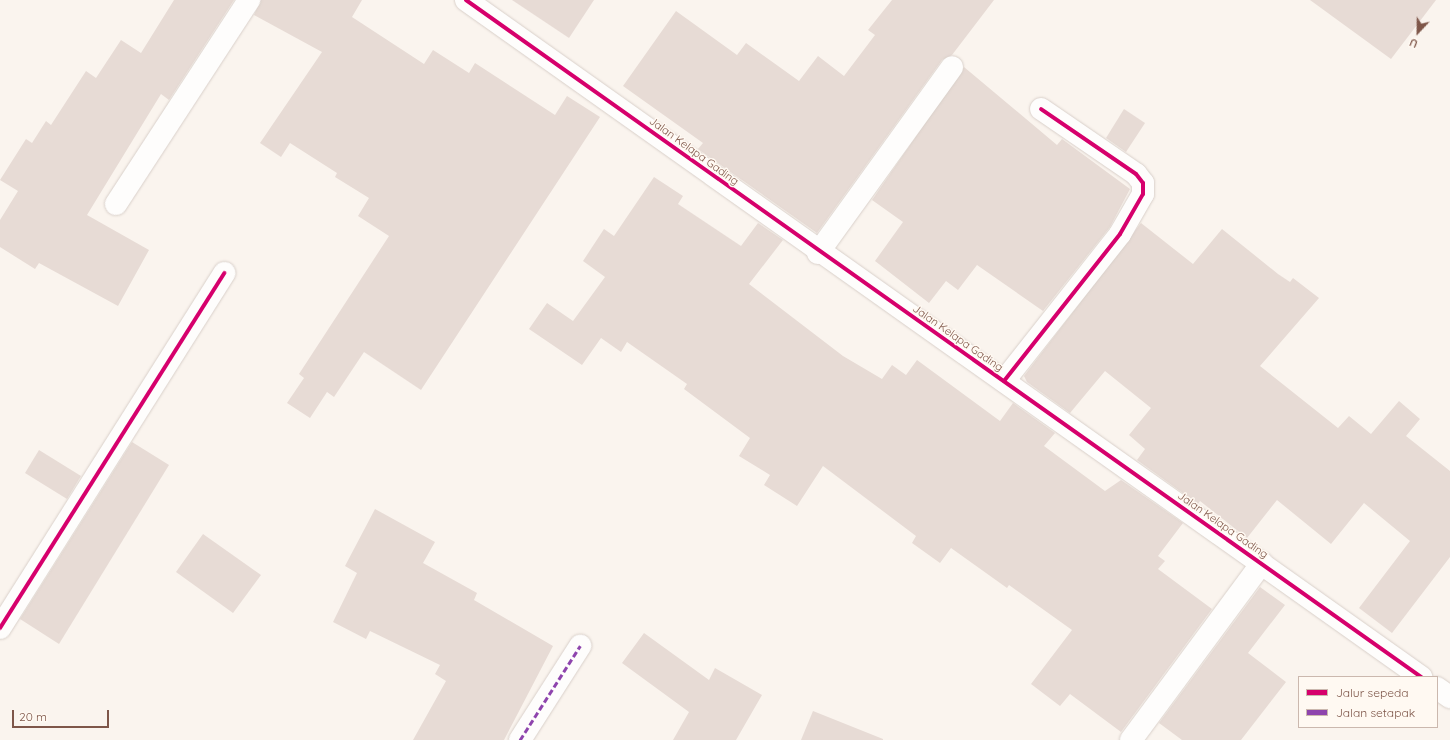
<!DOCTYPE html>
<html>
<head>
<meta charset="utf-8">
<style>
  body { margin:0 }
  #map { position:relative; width:1450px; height:740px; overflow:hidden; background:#faf4ee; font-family:Quicksand,sans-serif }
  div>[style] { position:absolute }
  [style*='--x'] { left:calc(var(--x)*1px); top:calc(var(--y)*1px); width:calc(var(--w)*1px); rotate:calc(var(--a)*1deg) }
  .building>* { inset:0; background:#e7dbd5 }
  .roads { filter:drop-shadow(0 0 1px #d9d0ca) drop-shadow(0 0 1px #d9d0ca) }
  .minor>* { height:22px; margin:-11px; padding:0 11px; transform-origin:11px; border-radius:11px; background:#fefdfc }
  .quiet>* { height:3px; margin-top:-1.5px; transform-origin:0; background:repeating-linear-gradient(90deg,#8e44ad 0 6px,transparent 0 9px) }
  .cycleway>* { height:4px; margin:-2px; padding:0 2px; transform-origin:2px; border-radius:2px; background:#d6006c }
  span { translate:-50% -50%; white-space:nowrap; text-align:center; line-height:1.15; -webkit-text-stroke:3px #fff9f2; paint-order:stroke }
  .street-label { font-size:11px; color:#7e5649 }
  .legend { position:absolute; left:1298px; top:676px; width:140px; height:52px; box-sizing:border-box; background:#fff9f2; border:1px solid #cbb8ae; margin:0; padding:5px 7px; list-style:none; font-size:12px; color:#7e5649 }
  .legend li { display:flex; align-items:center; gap:8px; height:20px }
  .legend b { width:20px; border:1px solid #cbb8ae }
  .north { position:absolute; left:1398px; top:12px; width:40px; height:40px; -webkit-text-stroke:3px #fff9f2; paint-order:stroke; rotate:202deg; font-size:11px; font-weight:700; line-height:16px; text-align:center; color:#7e5649 }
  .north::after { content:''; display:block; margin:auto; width:14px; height:18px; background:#7e5649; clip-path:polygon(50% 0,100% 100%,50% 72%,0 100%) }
  .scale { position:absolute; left:12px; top:710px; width:97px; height:18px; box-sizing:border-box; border:2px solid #7e5649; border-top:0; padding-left:5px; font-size:12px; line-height:14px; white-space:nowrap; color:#7e5649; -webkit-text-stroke:3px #fff9f2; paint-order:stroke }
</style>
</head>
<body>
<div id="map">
  <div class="building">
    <i style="clip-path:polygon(174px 0,234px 0,169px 100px,161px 94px,87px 215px,149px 250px,118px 306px,39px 263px,35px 269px,0 247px,0 220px,18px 191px,0 180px,26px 139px,32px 143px,46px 121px,51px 125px,86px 71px,96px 78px,121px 40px,141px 53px)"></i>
    <i style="clip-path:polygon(261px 0,362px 0,352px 17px,424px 64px,433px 50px,469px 73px,475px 63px,555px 115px,567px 96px,600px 117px,421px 390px,364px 352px,334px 397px,327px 392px,310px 418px,287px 403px,304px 378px,299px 374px,389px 236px,358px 216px,369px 198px,335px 177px,337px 173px,290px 143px,281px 157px,260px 143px,322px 52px,254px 15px)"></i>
    <i style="clip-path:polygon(512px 0,594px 0,569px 38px)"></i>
    <i style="clip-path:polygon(892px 0,994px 0,952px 55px,942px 60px,817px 233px,698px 149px,703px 143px,623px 86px,676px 11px,737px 55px,746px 43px,799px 81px,818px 56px,844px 76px,875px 35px,868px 30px)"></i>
    <i style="clip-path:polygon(1310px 0,1436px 0,1391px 59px)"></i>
    <i style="clip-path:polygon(964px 67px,1057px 145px,1062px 139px,1130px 189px,1110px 227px,1043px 311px,977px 265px,958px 290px,946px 281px,929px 303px,875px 261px,903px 222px,872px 200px)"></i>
    <i style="clip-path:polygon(1124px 109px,1145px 123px,1126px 152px,1106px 138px)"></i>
    <i style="clip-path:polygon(654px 177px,683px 196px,678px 204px,741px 246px,758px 223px,783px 240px,749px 284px,843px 356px,882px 379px,892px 365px,906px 375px,917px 360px,1000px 421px,1013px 403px,1055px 433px,1044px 446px,1105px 491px,1121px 480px,1183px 523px,1158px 556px,1165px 561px,1158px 569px,1212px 609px,1121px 732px,1070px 694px,1060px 706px,1031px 684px,1072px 630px,1009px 585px,1007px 588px,951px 548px,940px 563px,912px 543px,916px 536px,823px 466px,797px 506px,764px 485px,770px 475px,739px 456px,750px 438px,684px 389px,687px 384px,627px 342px,621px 352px,601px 338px,582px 365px,529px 329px,547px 303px,573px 321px,605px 277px,583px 261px,604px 229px,614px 236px)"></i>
    <i style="clip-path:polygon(1141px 223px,1193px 264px,1222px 229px,1278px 274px,1290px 282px,1293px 278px,1319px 298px,1260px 366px,1338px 428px,1349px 416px,1371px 434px,1399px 401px,1420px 419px,1406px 436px,1450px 471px,1450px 557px,1392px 633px,1359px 608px,1410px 541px,1364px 503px,1331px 544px,1277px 500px,1247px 538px,1200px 501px,1198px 504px,1137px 460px,1145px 449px,1129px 435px,1151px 408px,1105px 371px,1070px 413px,1027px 382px,1024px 376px)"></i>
    <i style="clip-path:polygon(132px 442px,169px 465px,59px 644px,20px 619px)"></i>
    <i style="clip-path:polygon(39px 450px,81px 476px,67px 499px,25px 473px)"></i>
    <i style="clip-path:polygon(375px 509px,435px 542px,423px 563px,477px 593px,474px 600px,553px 646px,504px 740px,413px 740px,446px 681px,435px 674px,440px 665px,370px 631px,366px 639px,333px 622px,357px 573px,345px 566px)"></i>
    <i style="clip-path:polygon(203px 534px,261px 575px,233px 613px,176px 572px)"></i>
    <i style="clip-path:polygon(1260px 587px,1285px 605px,1248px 653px,1286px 682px,1241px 740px,1182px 740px,1159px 723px)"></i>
    <i style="clip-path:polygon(644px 633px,709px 680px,715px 668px,762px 695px,736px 740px,673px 740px,689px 712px,622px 663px)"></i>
    <i style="clip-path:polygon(813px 711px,883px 739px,883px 740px,801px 740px)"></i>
  </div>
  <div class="roads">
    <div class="minor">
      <i style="--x:466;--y:0;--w:1171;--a:35.33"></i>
      <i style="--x:116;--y:204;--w:244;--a:-56.9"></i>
      <i style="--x:818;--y:253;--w:229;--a:-54.2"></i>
      <i style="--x:1004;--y:381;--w:187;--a:-51.7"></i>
      <i style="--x:1120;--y:234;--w:46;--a:-60.1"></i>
      <i style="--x:1143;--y:194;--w:11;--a:-90"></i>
      <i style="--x:1143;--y:183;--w:11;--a:-128"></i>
      <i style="--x:1136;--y:174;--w:115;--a:-145.6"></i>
      <i style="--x:0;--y:628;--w:420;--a:-57.7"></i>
      <i style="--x:1437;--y:688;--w:16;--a:35"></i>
      <i style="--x:520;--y:740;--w:112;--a:-57.4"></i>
      <i style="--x:1131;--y:740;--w:220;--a:-53.5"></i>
    </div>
  </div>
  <div class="quiet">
    <i style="--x:520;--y:740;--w:112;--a:-57.4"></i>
  </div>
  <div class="cycleway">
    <i style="--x:466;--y:0;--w:1171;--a:35.33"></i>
    <i style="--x:1004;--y:381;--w:187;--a:-51.7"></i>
    <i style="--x:1120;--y:234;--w:46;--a:-60.1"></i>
    <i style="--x:1143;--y:194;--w:11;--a:-90"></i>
    <i style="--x:1143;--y:183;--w:11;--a:-128"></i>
    <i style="--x:1136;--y:174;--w:115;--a:-145.6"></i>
    <i style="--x:0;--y:628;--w:420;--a:-57.7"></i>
  </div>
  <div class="street-label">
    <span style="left:694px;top:151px;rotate:36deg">Jalan Kelapa Gading</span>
    <span style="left:958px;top:338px;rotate:35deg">Jalan Kelapa Gading</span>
    <span style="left:1223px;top:525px;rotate:35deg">Jalan Kelapa Gading</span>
  </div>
  <ul class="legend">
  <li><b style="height:5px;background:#d6006c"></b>Jalur sepeda</li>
  <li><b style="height:5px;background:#8e44ad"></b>Jalan setapak</li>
  </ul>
  <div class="north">U</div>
  <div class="scale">20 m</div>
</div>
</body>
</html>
